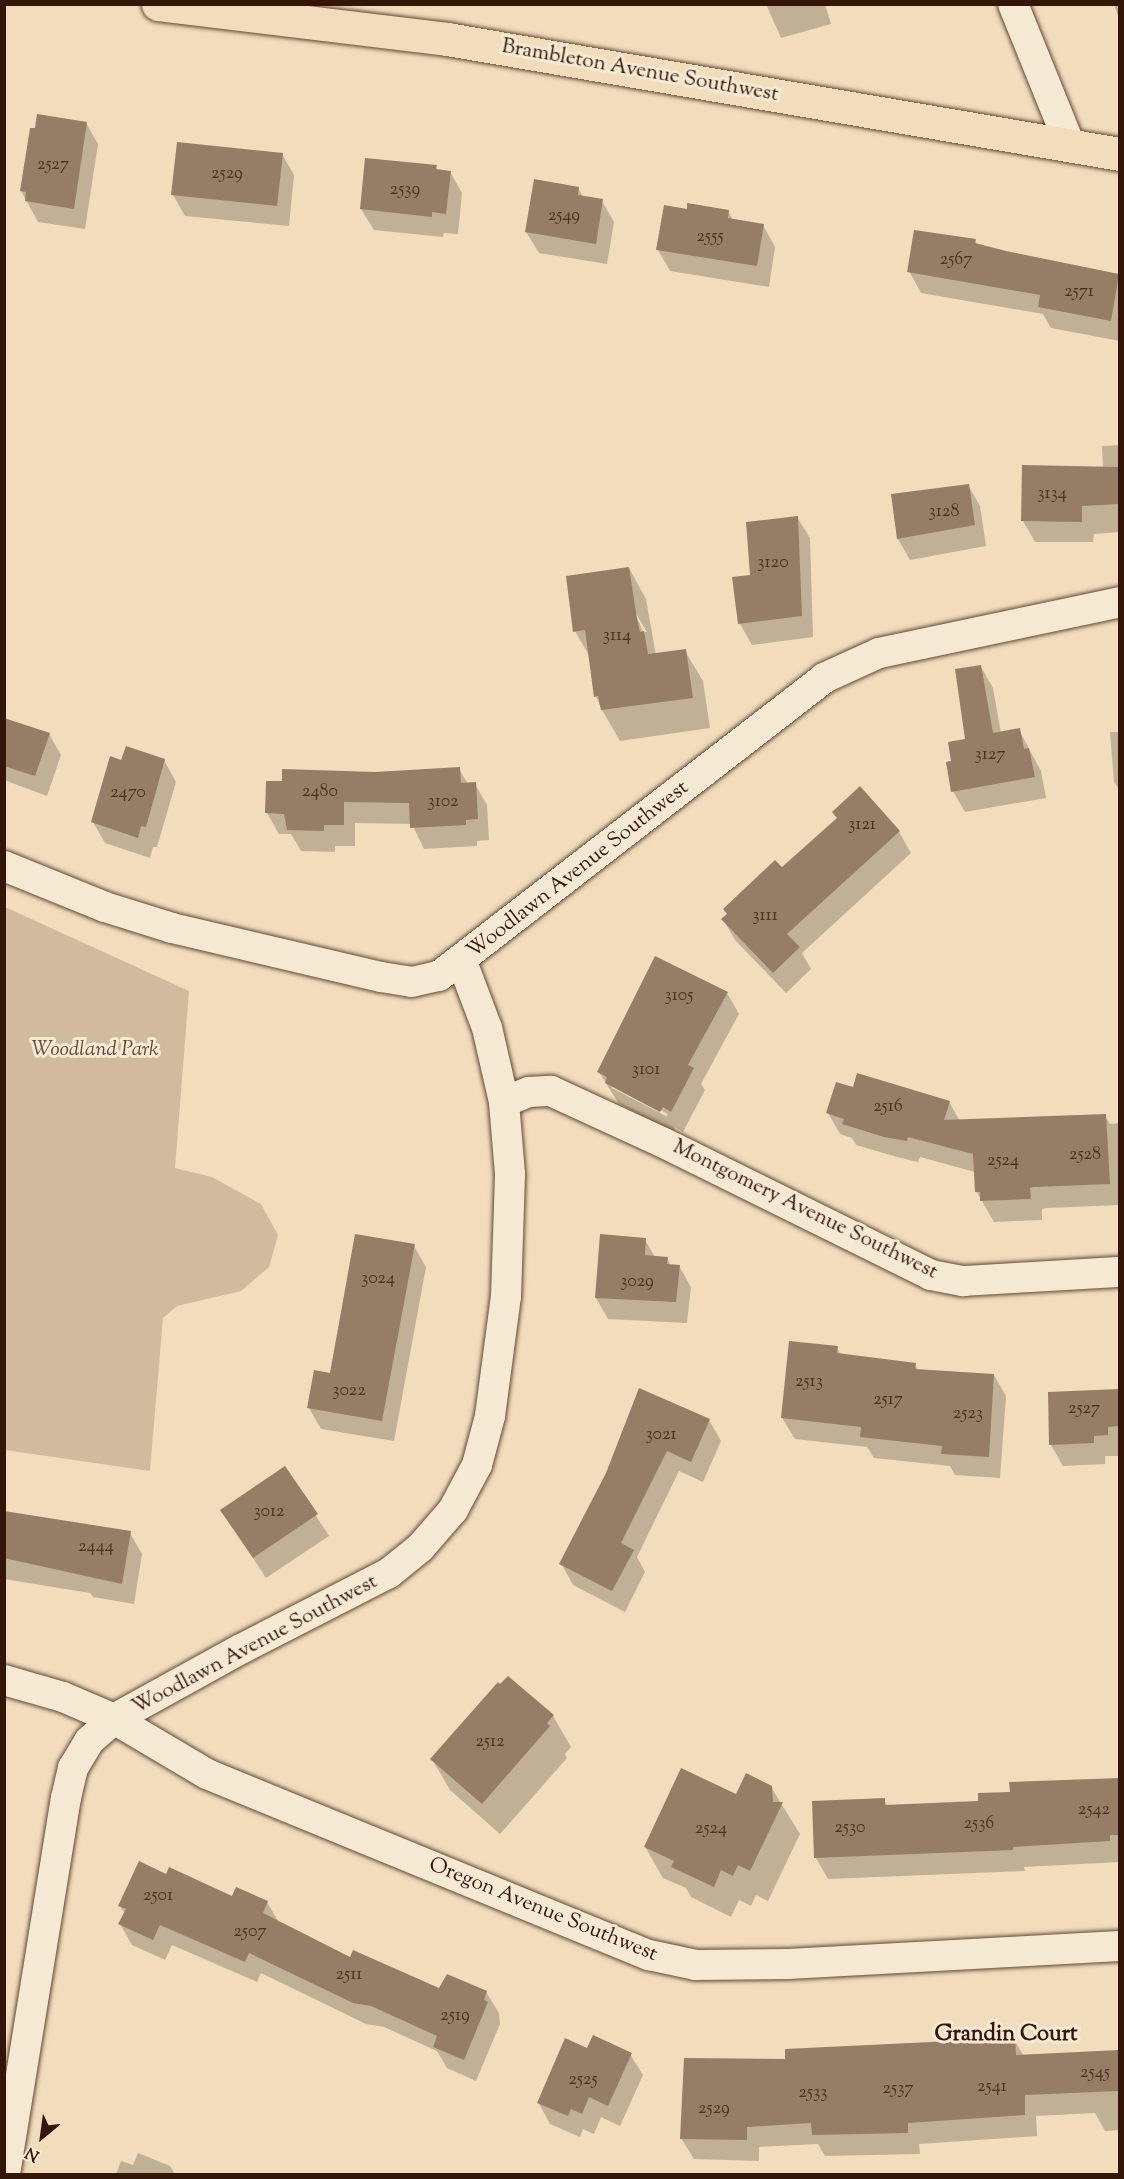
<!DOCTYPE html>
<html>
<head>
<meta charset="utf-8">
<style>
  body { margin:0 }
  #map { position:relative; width:1124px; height:2179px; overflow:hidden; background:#f1ddbc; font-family:"Sorts Mill Goudy",serif }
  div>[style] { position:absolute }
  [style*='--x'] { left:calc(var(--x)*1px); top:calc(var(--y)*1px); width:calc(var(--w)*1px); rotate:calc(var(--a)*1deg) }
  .green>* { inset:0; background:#d1bb9e }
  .shadow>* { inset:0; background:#0003 }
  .building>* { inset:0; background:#967d66 }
  .roads { filter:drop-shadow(0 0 2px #634836) drop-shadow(0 0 2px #634836) }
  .minor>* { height:30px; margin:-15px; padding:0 15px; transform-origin:15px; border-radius:15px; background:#f6e9d3 }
  .primary>* { height:33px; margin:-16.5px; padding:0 16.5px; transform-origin:16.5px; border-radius:16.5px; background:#f1ddbc }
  span { translate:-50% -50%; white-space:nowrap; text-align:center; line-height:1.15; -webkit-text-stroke:6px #f6e9d3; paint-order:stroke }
  .number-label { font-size:18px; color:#4c3020 }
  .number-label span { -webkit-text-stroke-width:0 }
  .street-label { font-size:21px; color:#341609 }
  .park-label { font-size:21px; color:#634836; font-style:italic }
  .neighbourhood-label { font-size:22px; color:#341609; font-weight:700 }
  .frame { position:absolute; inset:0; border:6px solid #341609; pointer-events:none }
  .north { position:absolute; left:12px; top:2107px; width:60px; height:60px; -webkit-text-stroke:4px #f6e9d3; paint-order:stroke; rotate:209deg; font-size:16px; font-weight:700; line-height:24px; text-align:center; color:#341609 }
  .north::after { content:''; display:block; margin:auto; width:21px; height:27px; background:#341609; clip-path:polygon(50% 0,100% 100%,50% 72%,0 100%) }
</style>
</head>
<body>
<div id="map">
  <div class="green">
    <i style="clip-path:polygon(5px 907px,189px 991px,175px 1168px,212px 1177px,261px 1204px,278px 1235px,269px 1267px,241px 1291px,177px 1306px,163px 1318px,150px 1471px,5px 1450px)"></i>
  </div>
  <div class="shadow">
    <i style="clip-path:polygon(766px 4px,825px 4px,831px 24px,781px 38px)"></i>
    <i style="clip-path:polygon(1114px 4px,1120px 4px,1120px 22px)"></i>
    <i style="clip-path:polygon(86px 123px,98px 144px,85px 229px,38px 222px,21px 191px)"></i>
    <i style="clip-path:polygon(282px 154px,294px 175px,289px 226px,185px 216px,173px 195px)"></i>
    <i style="clip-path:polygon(436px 167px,438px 171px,450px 172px,462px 193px,458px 234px,444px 233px,443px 237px,374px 230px,361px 209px)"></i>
    <i style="clip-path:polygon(578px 188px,583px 197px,602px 201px,614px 222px,607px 264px,539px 253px,526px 232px)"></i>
    <i style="clip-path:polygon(688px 211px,728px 211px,733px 220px,763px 225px,775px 247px,769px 287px,670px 271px,658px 250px)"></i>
    <i style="clip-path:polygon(975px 240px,977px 245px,1119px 276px,1120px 341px,1051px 328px,1043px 314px,921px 293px,909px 271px)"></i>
    <i style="clip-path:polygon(1120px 445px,1120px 532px,1094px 534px,1093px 542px,1035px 542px,1023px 521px,1103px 468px,1102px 446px)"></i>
    <i style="clip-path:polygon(968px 485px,980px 506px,986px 546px,910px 560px,898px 539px,892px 495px)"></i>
    <i style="clip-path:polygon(797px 517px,810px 538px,813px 637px,752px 645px,740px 624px,752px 576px)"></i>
    <i style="clip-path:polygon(evenodd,629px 568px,646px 599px,656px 655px,685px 651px,703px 681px,710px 728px,620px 741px,602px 710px,596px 696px,591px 659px,575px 631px,629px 568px,635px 612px,647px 632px,643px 632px,635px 612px)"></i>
    <i style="clip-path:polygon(981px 667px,993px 688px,1001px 733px,1019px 730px,1041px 771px,1046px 798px,965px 812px,953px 791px,953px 762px,966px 740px)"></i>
    <i style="clip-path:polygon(4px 720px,49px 734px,61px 755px,47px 796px,4px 780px)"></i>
    <i style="clip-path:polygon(1110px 732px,1120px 732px,1120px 791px,1114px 782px)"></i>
    <i style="clip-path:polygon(164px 760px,176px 782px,157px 847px,153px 847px,150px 858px,105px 843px,93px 822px,122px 762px)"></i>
    <i style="clip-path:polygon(459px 769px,468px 784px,475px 784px,487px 805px,489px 840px,477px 841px,477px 846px,424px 849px,412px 824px,355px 823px,355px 846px,335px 846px,335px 852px,301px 851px,291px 834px,279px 834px,267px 813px,375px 773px)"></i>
    <i style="clip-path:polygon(834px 812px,899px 832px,911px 853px,802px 953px,811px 969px,786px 993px,735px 940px,723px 919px,838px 819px)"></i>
    <i style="clip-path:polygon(evenodd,727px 993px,739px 1014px,701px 1084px,705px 1090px,683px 1132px,675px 1127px,673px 1132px,619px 1104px,599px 1072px,727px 993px,612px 1085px,668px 1114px,666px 1116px,612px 1088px,612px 1085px)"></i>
    <i style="clip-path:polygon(854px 1089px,949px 1102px,960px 1121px,1105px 1116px,1110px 1124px,1120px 1123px,1120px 1205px,1047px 1208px,1042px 1209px,1042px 1220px,994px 1222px,976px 1191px,975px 1172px,920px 1157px,918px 1162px,897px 1157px,856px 1145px,852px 1138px,840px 1134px,828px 1113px)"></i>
    <i style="clip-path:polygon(602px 1236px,645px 1240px,655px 1257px,667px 1258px,671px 1266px,679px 1266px,691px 1287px,687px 1323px,608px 1319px,596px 1298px)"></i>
    <i style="clip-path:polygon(414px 1246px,426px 1267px,394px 1441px,321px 1429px,309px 1408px)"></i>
    <i style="clip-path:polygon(837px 1348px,841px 1355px,915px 1364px,918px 1370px,994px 1375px,1006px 1396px,1000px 1478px,955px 1475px,950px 1466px,874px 1458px,867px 1447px,795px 1439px,782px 1418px)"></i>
    <i style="clip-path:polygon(1120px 1390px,1120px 1456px,1105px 1456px,1105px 1464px,1063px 1466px,1051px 1445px,1049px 1393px)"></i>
    <i style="clip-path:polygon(709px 1420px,721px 1441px,703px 1482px,679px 1471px,637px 1557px,645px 1572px,625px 1612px,573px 1585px,561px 1563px,607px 1473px)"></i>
    <i style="clip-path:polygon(285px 1468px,329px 1536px,266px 1578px,222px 1510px)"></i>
    <i style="clip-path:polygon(4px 1512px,130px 1533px,142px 1554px,134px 1604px,93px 1597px,90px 1593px,4px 1579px)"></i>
    <i style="clip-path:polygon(553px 1716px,571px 1747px,565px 1754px,567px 1758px,500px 1834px,450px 1790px,432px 1759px)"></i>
    <i style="clip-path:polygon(1120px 1780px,1120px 1862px,1024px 1867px,1025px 1871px,828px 1879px,816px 1858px,884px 1800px,888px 1806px,980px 1803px,1011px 1794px,1011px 1784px)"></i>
    <i style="clip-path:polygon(771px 1787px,800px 1834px,768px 1901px,756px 1895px,751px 1906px,739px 1900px,731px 1917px,691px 1897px,686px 1888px,663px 1878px,645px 1847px,737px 1796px)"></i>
    <i style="clip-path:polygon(167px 1876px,233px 1898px,267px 1902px,278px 1921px,291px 1931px,351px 1959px,440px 1989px,486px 1992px,499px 2013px,500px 2024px,476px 2081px,447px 2068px,437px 2051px,384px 2027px,366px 2024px,261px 1973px,257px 1982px,172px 1945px,165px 1960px,132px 1945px,120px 1924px,125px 1914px,120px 1906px)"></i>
    <i style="clip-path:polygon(1014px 2040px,1024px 2056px,1120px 2051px,1120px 2130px,1105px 2131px,1095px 2113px,1036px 2116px,1037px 2136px,919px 2144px,920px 2154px,825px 2156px,818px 2144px,759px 2147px,759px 2161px,694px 2159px,681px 2138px,787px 2060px)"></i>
    <i style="clip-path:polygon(588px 2050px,630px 2054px,643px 2075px,620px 2126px,601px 2117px,594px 2134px,583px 2129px,580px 2137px,550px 2124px,538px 2102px)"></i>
    <i style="clip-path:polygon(138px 2153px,170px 2166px,175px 2174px,116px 2174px,121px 2161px,133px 2165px)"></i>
  </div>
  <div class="building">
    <i style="clip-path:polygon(37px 114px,87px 122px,74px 209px,25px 201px,26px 192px,20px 191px,30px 128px,35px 128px)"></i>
    <i style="clip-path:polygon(177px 142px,283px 153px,277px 206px,171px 195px)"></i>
    <i style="clip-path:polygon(365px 158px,437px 165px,436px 169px,451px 171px,446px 214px,432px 212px,432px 217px,360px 209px)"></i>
    <i style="clip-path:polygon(534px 179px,579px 187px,578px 195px,603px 199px,596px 244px,525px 232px)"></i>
    <i style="clip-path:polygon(687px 203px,729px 210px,728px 218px,764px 224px,757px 266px,656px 250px,664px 205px,687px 209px)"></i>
    <i style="clip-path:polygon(914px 230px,976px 239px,975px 243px,1006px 251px,1119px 274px,1111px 321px,1038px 307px,1040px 295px,907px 272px)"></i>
    <i style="clip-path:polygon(1022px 465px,1119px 467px,1119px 504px,1082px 506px,1082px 522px,1021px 521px)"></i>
    <i style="clip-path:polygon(969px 484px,975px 525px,897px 539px,891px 494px)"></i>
    <i style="clip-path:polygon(798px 516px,802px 616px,738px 624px,732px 577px,750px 575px,746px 522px)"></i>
    <i style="clip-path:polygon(629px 567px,637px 619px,640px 632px,644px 631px,648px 654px,686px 649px,693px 698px,601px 710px,598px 696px,594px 697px,585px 630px,573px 632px,566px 576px)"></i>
    <i style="clip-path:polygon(981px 665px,993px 733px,1020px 728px,1024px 749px,1029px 748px,1035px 777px,951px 792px,946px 762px,951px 761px,948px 742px,965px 739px,955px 669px)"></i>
    <i style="clip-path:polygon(4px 718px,50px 733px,35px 776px,4px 766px)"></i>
    <i style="clip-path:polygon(126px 746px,165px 759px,146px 827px,141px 826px,138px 838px,91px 822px,110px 756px,121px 760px)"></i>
    <i style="clip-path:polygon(460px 767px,461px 783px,476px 782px,478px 819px,466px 820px,466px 825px,410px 828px,409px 803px,344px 802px,344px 825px,324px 825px,324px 831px,287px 830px,284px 814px,265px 813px,266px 781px,282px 781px,282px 769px,375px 772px)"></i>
    <i style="clip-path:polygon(860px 786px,900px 831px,787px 934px,800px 947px,773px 973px,721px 919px,727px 914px,723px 909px,775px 860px,782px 867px,837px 818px,832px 812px)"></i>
    <i style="clip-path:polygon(655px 956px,728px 992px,688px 1065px,694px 1068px,671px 1112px,663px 1107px,660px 1112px,605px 1083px,607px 1077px,597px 1072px)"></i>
    <i style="clip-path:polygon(857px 1073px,950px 1101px,944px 1120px,1106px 1114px,1110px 1184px,1034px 1187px,1030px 1188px,1031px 1199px,980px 1201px,980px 1192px,975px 1192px,973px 1154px,908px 1137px,907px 1141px,884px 1137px,842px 1124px,844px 1119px,826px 1113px,836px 1082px,853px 1087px)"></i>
    <i style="clip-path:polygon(355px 1234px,415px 1244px,382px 1421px,307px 1408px,314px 1370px,330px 1373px)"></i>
    <i style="clip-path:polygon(600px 1234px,646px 1238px,645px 1255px,668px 1257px,667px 1264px,680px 1265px,676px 1302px,595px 1298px)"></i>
    <i style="clip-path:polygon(789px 1341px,838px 1346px,837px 1353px,916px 1363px,915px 1369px,994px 1374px,989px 1457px,941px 1454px,942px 1446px,860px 1437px,861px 1427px,781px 1418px)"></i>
    <i style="clip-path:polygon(639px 1388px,710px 1419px,691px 1462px,667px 1451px,621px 1543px,634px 1550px,612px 1591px,559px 1564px,606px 1473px)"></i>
    <i style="clip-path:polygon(1119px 1389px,1119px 1426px,1108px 1427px,1108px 1435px,1094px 1436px,1094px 1443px,1049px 1445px,1048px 1392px)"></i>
    <i style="clip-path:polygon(285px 1466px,318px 1514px,253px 1558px,220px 1510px)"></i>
    <i style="clip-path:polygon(4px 1511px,131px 1531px,122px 1584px,4px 1558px)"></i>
    <i style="clip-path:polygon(508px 1676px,554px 1715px,547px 1723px,550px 1726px,482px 1804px,430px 1759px,498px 1682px,500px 1684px)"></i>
    <i style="clip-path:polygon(681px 1768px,736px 1794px,746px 1773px,772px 1786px,773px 1802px,783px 1802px,750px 1871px,738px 1865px,733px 1876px,721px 1870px,714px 1887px,671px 1867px,674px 1861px,644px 1847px)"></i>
    <i style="clip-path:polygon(1119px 1778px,1119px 1835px,1110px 1835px,1110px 1841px,1013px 1847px,1013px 1850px,814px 1858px,812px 1801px,885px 1798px,885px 1805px,978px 1801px,978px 1793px,1010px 1792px,1009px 1782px)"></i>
    <i style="clip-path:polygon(139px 1861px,166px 1874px,169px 1867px,232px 1896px,236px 1887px,268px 1901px,263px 1913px,350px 1957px,353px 1950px,439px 1988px,447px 1974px,487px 1991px,484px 2000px,488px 2002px,464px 2060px,433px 2047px,437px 2036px,371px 2006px,353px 2003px,249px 1953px,245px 1962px,160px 1925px,153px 1940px,118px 1924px,126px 1909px,118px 1906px)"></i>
    <i style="clip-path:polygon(593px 2035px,632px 2053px,608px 2106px,589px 2097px,582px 2114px,571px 2109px,568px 2116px,537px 2103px,565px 2038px,587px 2048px)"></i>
    <i style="clip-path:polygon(1015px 2038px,1016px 2055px,1119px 2050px,1119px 2091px,1025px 2095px,1025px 2115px,908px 2123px,908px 2133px,812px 2135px,811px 2123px,747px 2127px,747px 2140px,680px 2139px,684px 2058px,785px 2059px,785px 2049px)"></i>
  </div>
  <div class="roads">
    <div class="minor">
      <i style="--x:1013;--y:4;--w:152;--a:68"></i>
      <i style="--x:4;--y:866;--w:109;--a:22.1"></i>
      <i style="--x:105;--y:907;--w:70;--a:17.4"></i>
      <i style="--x:172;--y:928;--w:215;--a:13.2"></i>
      <i style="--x:381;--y:977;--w:31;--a:9"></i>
      <i style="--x:412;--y:982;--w:28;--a:-13"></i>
      <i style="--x:439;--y:976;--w:487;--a:-37.7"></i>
      <i style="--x:824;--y:678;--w:60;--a:-24.4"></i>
      <i style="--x:879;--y:653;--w:246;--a:-11.9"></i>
      <i style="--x:504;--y:1102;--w:27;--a:-22"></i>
      <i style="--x:529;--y:1092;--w:22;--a:-3"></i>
      <i style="--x:551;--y:1091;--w:124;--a:24.7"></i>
      <i style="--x:664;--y:1143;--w:298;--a:26.3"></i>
      <i style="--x:931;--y:1275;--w:33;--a:11"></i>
      <i style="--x:963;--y:1281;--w:157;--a:-3.3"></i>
      <i style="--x:4;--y:1680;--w:61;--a:16.1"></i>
      <i style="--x:63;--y:1697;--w:56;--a:23.3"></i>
      <i style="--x:114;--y:1719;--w:108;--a:30.6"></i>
      <i style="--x:207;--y:1774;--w:478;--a:22.3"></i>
      <i style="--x:649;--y:1955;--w:48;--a:12"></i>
      <i style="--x:696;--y:1965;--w:92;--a:-0.6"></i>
      <i style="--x:788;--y:1964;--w:332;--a:-3.1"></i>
      <i style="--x:5;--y:2174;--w:381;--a:-80.8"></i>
      <i style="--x:66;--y:1798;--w:31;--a:-77"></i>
      <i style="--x:73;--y:1768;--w:31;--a:-59"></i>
      <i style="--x:89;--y:1741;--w:33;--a:-41"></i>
      <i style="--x:114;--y:1719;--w:145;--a:-28.9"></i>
      <i style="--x:241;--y:1649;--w:166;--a:-27.2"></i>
      <i style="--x:389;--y:1573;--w:40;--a:-39"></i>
      <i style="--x:420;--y:1548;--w:50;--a:-49"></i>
      <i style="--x:453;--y:1510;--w:51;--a:-61.9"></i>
      <i style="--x:477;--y:1465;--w:51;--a:-75.1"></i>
      <i style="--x:490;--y:1416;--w:121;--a:-82.4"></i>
      <i style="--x:506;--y:1296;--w:122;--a:-88.1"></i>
      <i style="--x:510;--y:1174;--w:72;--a:-94.8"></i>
      <i style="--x:504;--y:1102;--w:76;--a:-102.9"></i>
      <i style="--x:487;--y:1028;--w:71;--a:-110.7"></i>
    </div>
    <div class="primary">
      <i style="--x:158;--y:4;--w:291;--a:6.9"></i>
      <i style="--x:447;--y:39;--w:683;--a:9.7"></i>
    </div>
  </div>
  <div class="number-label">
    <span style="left:53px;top:165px">2527</span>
    <span style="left:227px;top:174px">2529</span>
    <span style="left:405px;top:190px">2539</span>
    <span style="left:564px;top:216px">2549</span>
    <span style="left:710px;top:237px">2555</span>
    <span style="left:956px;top:260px">2567</span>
    <span style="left:1079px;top:292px">2571</span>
    <span style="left:1052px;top:494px">3134</span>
    <span style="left:944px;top:512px">3128</span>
    <span style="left:773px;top:563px">3120</span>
    <span style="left:617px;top:636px">3114</span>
    <span style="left:990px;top:755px">3127</span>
    <span style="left:320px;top:792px">2480</span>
    <span style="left:128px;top:793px">2470</span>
    <span style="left:443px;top:802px">3102</span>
    <span style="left:862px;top:825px">3121</span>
    <span style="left:765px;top:916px">3111</span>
    <span style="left:679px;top:996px">3105</span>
    <span style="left:646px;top:1070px">3101</span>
    <span style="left:888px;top:1107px">2516</span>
    <span style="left:1085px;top:1155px">2528</span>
    <span style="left:1003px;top:1161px">2524</span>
    <span style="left:378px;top:1279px">3024</span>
    <span style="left:637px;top:1282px">3029</span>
    <span style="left:809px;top:1382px">2513</span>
    <span style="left:349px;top:1391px">3022</span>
    <span style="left:888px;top:1400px">2517</span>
    <span style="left:1084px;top:1409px">2527</span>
    <span style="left:968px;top:1414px">2523</span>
    <span style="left:661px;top:1435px">3021</span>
    <span style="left:269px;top:1512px">3012</span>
    <span style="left:96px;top:1547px">2444</span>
    <span style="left:490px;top:1742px">2512</span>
    <span style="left:1094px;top:1810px">2542</span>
    <span style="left:979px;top:1824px">2536</span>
    <span style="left:850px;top:1828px">2530</span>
    <span style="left:711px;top:1829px">2524</span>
    <span style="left:158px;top:1896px">2501</span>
    <span style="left:250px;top:1932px">2507</span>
    <span style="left:349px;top:1975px">2511</span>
    <span style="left:455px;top:2016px">2519</span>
    <span style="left:1095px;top:2073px">2545</span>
    <span style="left:583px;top:2080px">2525</span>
    <span style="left:992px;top:2087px">2541</span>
    <span style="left:898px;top:2089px">2537</span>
    <span style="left:813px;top:2093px">2533</span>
    <span style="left:714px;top:2109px">2529</span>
  </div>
  <div class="street-label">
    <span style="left:640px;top:71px;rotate:10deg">Brambleton Avenue Southwest</span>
    <span style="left:578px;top:870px;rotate:-38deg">Woodlawn Avenue Southwest</span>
    <span style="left:805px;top:1210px;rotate:26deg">Montgomery Avenue Southwest</span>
    <span style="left:255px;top:1645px;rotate:-28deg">Woodlawn Avenue Southwest</span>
    <span style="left:543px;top:1910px;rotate:22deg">Oregon Avenue Southwest</span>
  </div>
  <div class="park-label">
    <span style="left:95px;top:1050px">Woodland Park</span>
  </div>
  <div class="neighbourhood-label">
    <span style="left:1006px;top:2036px">Grandin Court</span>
  </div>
  <div class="frame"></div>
  <div class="north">N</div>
</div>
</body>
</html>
